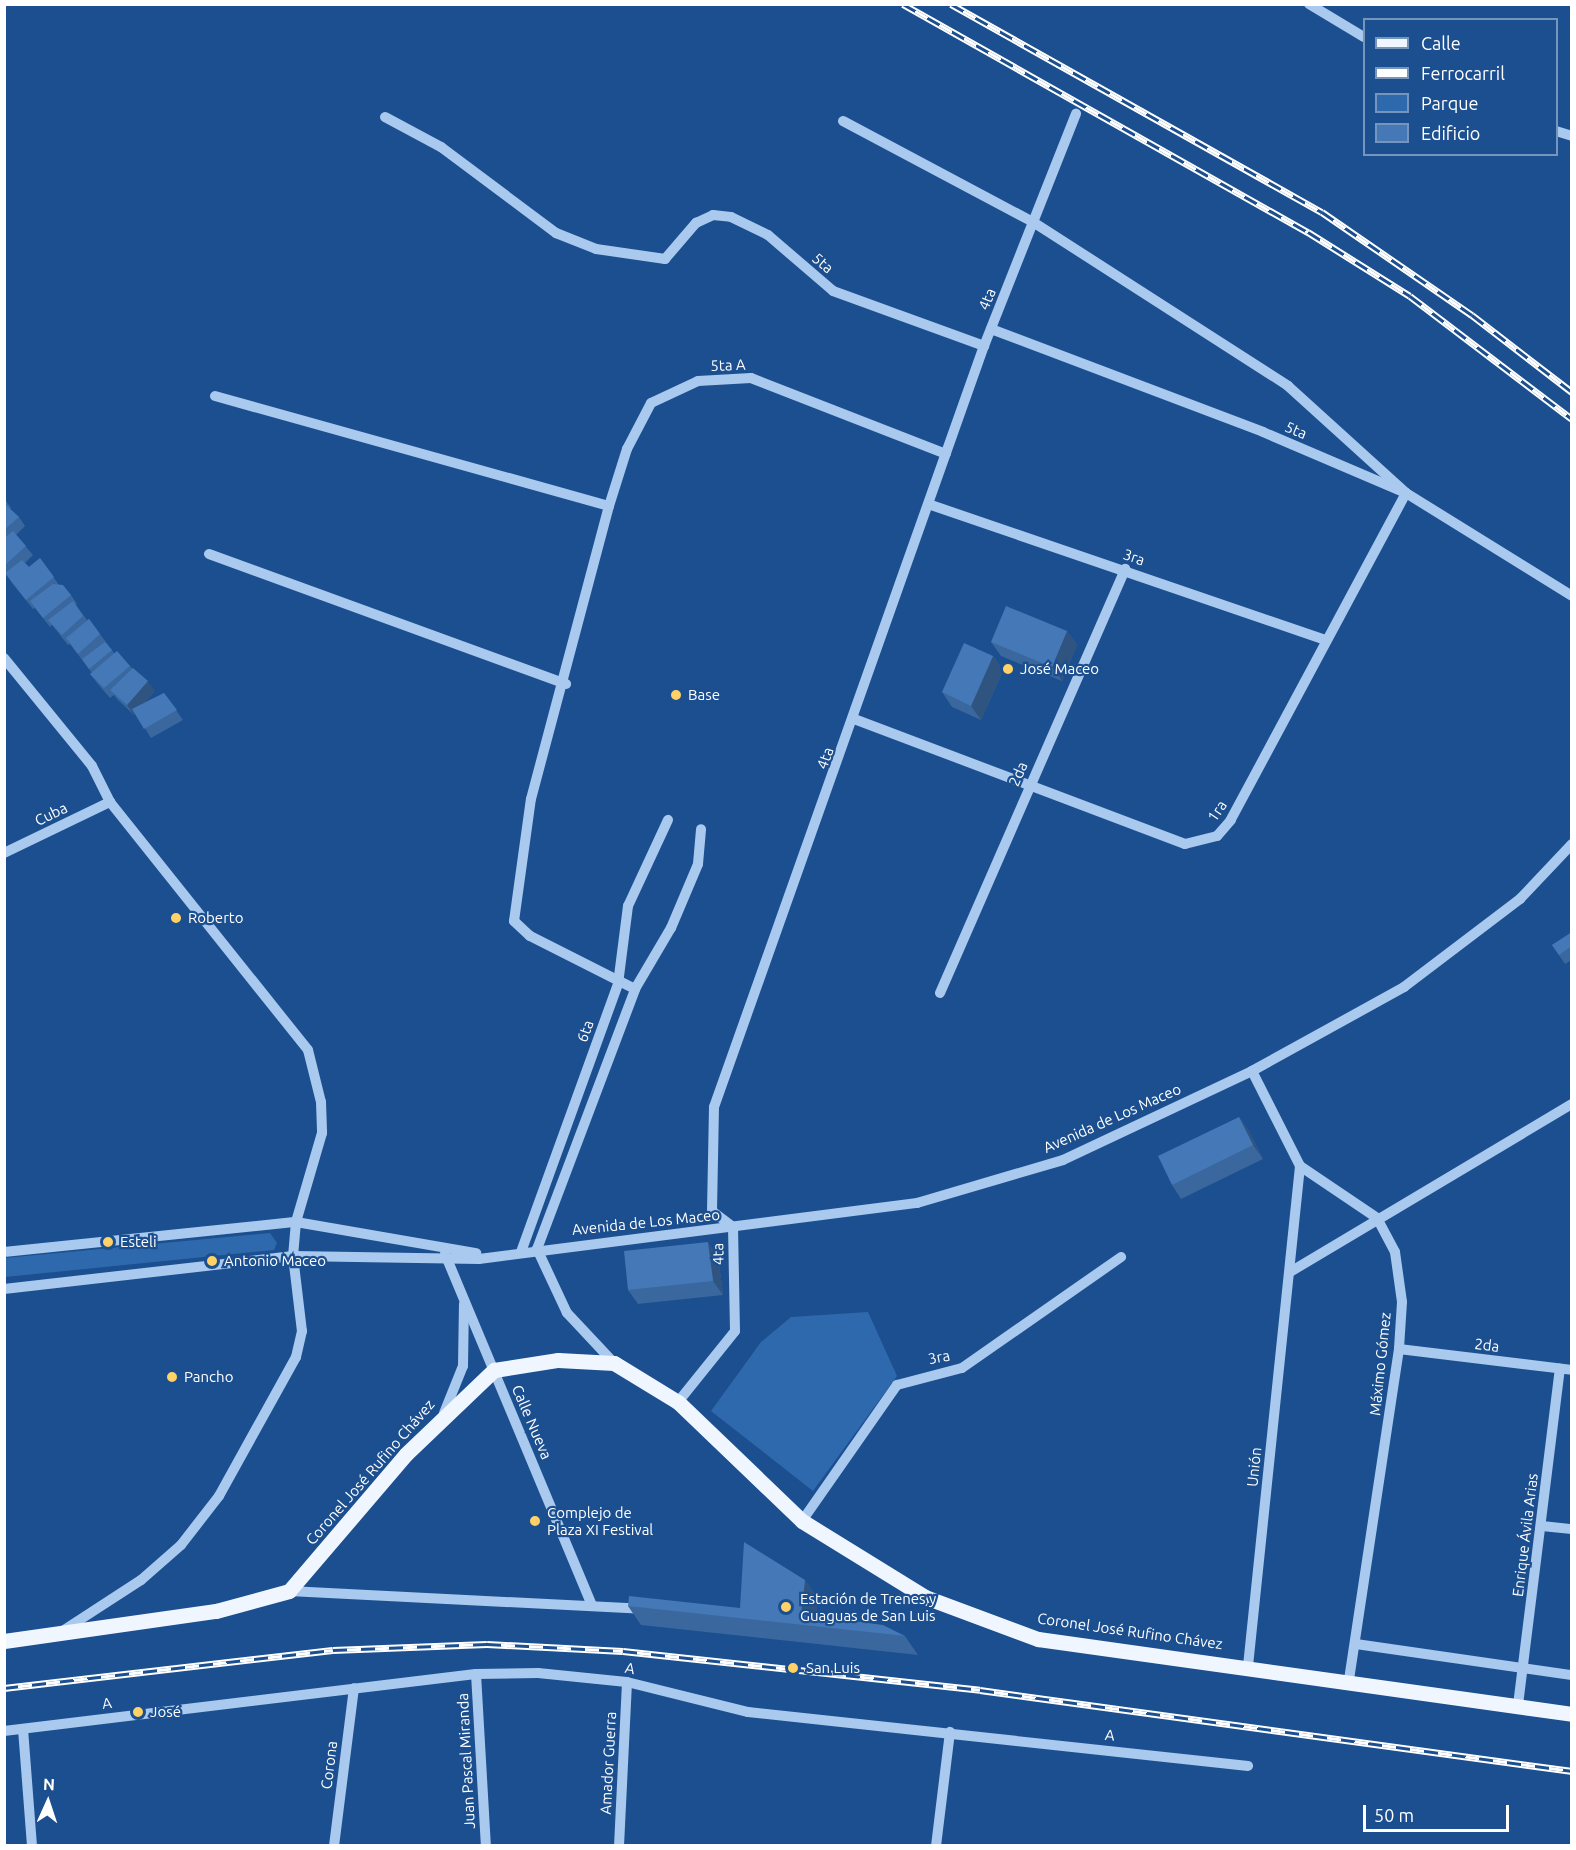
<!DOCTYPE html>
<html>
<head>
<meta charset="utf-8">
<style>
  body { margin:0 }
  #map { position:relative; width:1576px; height:1850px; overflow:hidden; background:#1b4f8f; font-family:Ubuntu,sans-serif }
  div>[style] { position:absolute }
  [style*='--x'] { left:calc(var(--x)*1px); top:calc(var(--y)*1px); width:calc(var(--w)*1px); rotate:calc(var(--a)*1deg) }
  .green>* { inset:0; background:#2e69ad }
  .minor>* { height:10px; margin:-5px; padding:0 5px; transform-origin:5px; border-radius:5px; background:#a9c9ee }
  .major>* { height:15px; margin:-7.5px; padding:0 7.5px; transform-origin:7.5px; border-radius:7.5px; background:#f0f6ff }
  .rail>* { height:7px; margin-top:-3.5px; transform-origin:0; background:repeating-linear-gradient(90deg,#1b4f8f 0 14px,#fff 0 28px); box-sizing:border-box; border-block:2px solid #fff }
  .wall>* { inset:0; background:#3a679d }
  .shaded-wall>* { inset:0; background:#305480 }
  .building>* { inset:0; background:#4478b7 }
  .dots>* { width:16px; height:16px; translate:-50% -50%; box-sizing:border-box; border:3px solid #1b4f8f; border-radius:50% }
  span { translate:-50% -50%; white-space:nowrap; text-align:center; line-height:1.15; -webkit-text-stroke:4.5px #1b4f8f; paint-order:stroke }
  .street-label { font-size:15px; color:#fff }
  .poi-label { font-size:15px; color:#fff }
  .left { translate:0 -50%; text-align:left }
  .frame { position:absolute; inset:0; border:6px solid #fff; pointer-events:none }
  .legend { position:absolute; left:1363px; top:18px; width:195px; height:138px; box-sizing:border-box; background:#1b4f8f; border:2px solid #7695bc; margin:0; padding:8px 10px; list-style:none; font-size:18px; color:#fff }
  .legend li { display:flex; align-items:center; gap:12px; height:30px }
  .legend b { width:30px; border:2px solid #7695bc }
  .north { position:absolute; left:18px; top:1772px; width:60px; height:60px; -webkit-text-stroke:4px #1b4f8f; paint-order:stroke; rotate:3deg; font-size:16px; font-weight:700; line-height:24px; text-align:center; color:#fff }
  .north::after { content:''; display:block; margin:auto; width:21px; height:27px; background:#fff; clip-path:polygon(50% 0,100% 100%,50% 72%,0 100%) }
  .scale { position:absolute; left:1363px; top:1805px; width:146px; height:27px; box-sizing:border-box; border:3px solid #fff; border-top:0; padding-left:8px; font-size:18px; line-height:21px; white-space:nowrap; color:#fff; -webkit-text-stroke:4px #1b4f8f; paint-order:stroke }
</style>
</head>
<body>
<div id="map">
  <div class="green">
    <i style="clip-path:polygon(270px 1233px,277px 1243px,274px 1250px,5px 1277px,5px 1258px)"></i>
    <i style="clip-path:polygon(868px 1312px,897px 1376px,813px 1491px,711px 1411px,761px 1342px,791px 1317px)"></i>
  </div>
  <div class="minor">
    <i style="--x:1309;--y:4;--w:64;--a:31"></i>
    <i style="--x:385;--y:117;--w:64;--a:28.2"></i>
    <i style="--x:441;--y:147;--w:144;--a:36.8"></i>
    <i style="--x:556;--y:233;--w:43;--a:21.8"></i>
    <i style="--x:596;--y:249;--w:70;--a:8.2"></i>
    <i style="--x:665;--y:259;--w:48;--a:-49.3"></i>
    <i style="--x:696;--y:223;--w:19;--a:-25"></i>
    <i style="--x:713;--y:215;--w:18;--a:6"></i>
    <i style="--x:731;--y:217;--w:41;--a:25.9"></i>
    <i style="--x:768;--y:235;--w:86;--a:40.7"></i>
    <i style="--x:833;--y:291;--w:161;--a:20"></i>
    <i style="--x:843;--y:121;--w:215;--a:28"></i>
    <i style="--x:1033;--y:222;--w:303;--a:32.7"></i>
    <i style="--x:1288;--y:386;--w:159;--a:42.2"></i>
    <i style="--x:1406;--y:493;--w:371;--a:118.2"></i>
    <i style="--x:1231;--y:820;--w:21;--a:131"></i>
    <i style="--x:1217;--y:836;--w:33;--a:166"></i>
    <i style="--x:1185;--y:844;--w:353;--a:-159.3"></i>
    <i style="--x:1556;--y:131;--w:17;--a:17"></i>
    <i style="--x:991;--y:329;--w:291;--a:20.7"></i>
    <i style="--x:1263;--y:432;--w:155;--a:23.1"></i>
    <i style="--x:1406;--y:493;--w:195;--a:31.8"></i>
    <i style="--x:215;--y:396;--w:409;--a:15.6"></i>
    <i style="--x:931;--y:505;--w:417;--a:18.9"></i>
    <i style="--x:209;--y:554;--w:380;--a:20"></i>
    <i style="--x:4;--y:658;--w:139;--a:50.8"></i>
    <i style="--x:92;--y:766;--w:40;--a:63.4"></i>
    <i style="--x:110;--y:802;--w:317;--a:51.4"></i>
    <i style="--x:308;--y:1050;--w:54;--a:76"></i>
    <i style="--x:321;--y:1102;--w:31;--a:88"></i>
    <i style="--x:322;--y:1133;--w:93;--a:106.3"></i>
    <i style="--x:296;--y:1222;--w:34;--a:95"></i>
    <i style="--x:293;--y:1256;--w:76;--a:83.2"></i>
    <i style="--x:302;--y:1331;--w:27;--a:103"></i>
    <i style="--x:296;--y:1357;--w:159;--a:119"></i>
    <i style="--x:219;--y:1496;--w:62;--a:127.8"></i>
    <i style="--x:181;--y:1545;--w:53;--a:138.8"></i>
    <i style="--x:141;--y:1580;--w:92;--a:147"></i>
    <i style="--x:4;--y:853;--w:118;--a:-25.7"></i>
    <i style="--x:635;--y:989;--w:118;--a:-153.2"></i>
    <i style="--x:530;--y:936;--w:22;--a:-137"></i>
    <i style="--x:514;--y:921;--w:123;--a:-82.1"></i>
    <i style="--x:531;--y:799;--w:303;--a:-75.1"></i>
    <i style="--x:609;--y:506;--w:60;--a:-72.5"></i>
    <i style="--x:627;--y:449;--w:52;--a:-62.4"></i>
    <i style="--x:651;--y:403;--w:52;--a:-25.1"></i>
    <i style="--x:698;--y:381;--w:53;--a:-3.2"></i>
    <i style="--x:751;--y:378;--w:209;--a:21.3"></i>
    <i style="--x:940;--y:993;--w:463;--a:-66.4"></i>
    <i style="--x:1252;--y:1071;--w:106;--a:63.2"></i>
    <i style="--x:1300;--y:1166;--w:93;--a:34"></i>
    <i style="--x:1377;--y:1218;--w:38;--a:62"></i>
    <i style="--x:1395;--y:1252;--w:50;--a:82"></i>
    <i style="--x:1402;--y:1302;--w:47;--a:93.7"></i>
    <i style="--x:1399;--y:1349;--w:334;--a:98.6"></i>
    <i style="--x:4;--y:1252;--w:294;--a:-5.9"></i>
    <i style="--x:296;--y:1222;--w:183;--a:9.8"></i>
    <i style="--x:521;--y:1252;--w:285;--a:-70.1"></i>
    <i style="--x:618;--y:984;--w:79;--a:-82.7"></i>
    <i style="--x:628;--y:906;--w:95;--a:-65.1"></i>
    <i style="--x:445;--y:1254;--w:381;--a:67.3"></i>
    <i style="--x:1290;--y:1272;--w:328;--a:-30.8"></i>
    <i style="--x:4;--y:1289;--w:291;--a:-6.5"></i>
    <i style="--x:293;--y:1256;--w:186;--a:0.9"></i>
    <i style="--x:479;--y:1259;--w:442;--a:-7.3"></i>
    <i style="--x:917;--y:1203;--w:152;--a:-16.4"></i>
    <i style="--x:1063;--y:1160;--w:209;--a:-25.2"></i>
    <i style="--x:1252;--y:1071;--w:174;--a:-28.9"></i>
    <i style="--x:1404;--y:987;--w:146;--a:-37.2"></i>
    <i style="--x:1520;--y:899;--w:76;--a:-46.6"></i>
    <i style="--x:1399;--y:1349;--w:174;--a:6.9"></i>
    <i style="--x:614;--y:1363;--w:69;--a:-133.2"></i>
    <i style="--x:567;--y:1313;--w:71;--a:-115.1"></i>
    <i style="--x:537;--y:1249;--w:278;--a:-69.3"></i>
    <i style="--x:635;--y:989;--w:71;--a:-59.5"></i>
    <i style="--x:671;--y:928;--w:69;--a:-67.1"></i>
    <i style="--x:698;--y:864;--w:35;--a:-85"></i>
    <i style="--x:678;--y:1402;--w:91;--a:-51.2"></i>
    <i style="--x:735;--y:1331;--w:104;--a:-91.1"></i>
    <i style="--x:733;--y:1227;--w:26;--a:-143"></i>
    <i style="--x:712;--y:1211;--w:104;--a:-88.9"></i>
    <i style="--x:714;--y:1107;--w:807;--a:-70.47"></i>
    <i style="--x:984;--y:346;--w:250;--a:-68.4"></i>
    <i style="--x:444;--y:1413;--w:51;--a:-68"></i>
    <i style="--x:463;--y:1366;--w:62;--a:-89.1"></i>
    <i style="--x:802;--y:1521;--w:166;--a:-55.1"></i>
    <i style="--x:897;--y:1385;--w:67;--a:-14.7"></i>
    <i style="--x:962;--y:1368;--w:194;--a:-34.9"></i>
    <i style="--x:1542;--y:1526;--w:30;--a:6"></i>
    <i style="--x:289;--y:1591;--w:353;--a:2.9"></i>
    <i style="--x:1356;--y:1644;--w:218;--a:8.2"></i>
    <i style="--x:1248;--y:1666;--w:503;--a:-84.06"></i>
    <i style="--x:476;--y:1674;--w:172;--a:86.7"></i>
    <i style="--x:1518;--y:1705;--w:339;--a:-82.9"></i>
    <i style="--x:23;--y:1729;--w:117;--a:85.6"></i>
    <i style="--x:4;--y:1731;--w:475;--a:-6.9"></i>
    <i style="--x:476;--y:1674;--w:62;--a:-0.9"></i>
    <i style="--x:538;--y:1673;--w:89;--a:5.8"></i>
    <i style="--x:627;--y:1682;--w:125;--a:13.9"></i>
    <i style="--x:748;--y:1712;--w:503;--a:6.16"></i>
    <i style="--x:334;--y:1846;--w:159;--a:-82.8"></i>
    <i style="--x:619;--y:1846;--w:164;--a:-87.2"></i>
    <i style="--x:936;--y:1846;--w:115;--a:-83"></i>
  </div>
  <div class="major">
    <i style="--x:4;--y:1641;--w:214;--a:-8.1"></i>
    <i style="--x:216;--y:1611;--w:76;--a:-15.3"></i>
    <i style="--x:289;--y:1591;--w:180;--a:-49.5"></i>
    <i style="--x:406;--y:1454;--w:122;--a:-43.7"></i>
    <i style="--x:494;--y:1370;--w:65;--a:-8.9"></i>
    <i style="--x:558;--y:1360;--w:56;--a:3.1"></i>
    <i style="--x:614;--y:1363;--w:75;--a:31.4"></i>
    <i style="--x:678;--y:1402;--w:172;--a:43.8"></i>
    <i style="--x:802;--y:1521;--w:145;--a:31.7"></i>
    <i style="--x:925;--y:1597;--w:121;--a:20.4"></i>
    <i style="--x:1038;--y:1639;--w:539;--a:7.99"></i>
  </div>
  <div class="rail">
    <i style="--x:903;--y:4;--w:465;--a:29.4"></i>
    <i style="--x:1308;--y:232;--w:120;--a:32.1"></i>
    <i style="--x:1410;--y:296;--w:203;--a:37.2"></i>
    <i style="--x:951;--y:4;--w:425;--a:29.3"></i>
    <i style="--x:1322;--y:212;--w:182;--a:34.5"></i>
    <i style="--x:1472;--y:315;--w:126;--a:37.6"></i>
    <i style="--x:4;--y:1688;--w:331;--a:-6.6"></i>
    <i style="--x:333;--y:1650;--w:154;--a:-2.2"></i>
    <i style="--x:487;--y:1644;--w:136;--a:2.9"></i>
    <i style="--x:623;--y:1651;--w:359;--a:6.2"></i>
    <i style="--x:980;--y:1690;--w:598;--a:7.79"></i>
  </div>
  <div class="wall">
    <i style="clip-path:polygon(4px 498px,11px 508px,10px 509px,19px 517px,25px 526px,16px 535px,33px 555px,25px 563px,29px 567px,40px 558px,59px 585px,71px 595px,77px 604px,76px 605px,87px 620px,89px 619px,114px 653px,130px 666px,155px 691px,144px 703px,164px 693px,183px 720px,151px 738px,135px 713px,134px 715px,117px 699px,114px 695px,110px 698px,97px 683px,90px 674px,92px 673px,89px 669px,70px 644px,68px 645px,52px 625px,50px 627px,35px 608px,33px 609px,12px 583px,4px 571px)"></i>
    <i style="clip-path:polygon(1067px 631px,1077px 645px,1062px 681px,1001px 656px,991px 642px)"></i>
    <i style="clip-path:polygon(993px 656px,1003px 671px,981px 720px,952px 707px,942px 692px)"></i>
    <i style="clip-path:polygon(1572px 932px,1572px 960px,1565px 964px,1552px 945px)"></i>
    <i style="clip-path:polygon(1239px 1117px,1249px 1131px,1263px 1159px,1181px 1199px,1172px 1185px)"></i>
    <i style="clip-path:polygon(718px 1256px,723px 1295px,638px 1304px,628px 1290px)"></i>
    <i style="clip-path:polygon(805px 1580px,818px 1599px,816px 1616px,905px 1636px,918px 1655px,641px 1625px,628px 1606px,740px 1608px)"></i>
  </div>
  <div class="shaded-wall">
    <i style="clip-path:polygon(1067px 631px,1077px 645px,1062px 681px,1052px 667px)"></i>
    <i style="clip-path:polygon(993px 656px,1003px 671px,981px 720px,971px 706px)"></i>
    <i style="clip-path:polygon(148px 681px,155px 691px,134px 715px,127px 705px)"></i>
    <i style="clip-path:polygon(1239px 1117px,1249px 1131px,1263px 1159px,1253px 1145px)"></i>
    <i style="clip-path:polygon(708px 1242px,718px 1256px,723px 1295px,713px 1281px)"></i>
    <i style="clip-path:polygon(805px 1580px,818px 1599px,815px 1627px,801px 1614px)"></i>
  </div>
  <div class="building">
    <i style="clip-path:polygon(4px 504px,5px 504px,19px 517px,4px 530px)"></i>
    <i style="clip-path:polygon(13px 531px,26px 546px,4px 566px,4px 538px)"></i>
    <i style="clip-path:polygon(40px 558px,54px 577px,26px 600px,5px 573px,22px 560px,29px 567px)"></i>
    <i style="clip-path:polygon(53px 584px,63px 585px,71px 595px,43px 618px,30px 601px)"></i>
    <i style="clip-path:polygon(73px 601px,83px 616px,62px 635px,48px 620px)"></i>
    <i style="clip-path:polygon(1006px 606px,1067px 631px,1052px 667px,991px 642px)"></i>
    <i style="clip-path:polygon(89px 619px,100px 634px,78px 654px,66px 638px)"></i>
    <i style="clip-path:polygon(105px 642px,112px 650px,89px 669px,82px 659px)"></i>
    <i style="clip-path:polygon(964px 643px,993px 656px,971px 706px,942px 692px)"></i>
    <i style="clip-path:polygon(117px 651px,130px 666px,104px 688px,90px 674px)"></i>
    <i style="clip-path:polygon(133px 668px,148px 681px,127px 705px,110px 690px)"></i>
    <i style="clip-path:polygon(164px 693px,177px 710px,144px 729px,132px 709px)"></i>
    <i style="clip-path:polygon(1572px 932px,1572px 946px,1559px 955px,1552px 945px)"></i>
    <i style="clip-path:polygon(1239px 1117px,1253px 1145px,1172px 1185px,1158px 1156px)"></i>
    <i style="clip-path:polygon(708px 1242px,713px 1281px,628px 1290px,624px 1251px)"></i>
    <i style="clip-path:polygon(744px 1542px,805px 1580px,801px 1614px,883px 1625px,905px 1636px,628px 1606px,629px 1596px,740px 1608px)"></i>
  </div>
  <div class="dots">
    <i style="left:1008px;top:669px;background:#ffd166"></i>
    <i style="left:676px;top:695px;background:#ffd166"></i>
    <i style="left:176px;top:918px;background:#ffd166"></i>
    <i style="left:108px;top:1242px;background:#ffd166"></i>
    <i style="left:212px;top:1261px;background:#ffd166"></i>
    <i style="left:172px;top:1377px;background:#ffd166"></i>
    <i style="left:535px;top:1521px;background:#ffd166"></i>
    <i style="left:786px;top:1607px;background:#ffd166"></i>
    <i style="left:793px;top:1668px;background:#ffd166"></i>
    <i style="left:138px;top:1712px;background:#ffd166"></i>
  </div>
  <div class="street-label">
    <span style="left:823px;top:263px;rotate:40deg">5ta</span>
    <span style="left:987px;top:299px;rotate:-68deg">4ta</span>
    <span style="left:728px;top:365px;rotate:-2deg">5ta A</span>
    <span style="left:1296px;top:430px;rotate:23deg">5ta</span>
    <span style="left:1134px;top:557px;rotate:19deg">3ra</span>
    <span style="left:825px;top:758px;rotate:-70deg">4ta</span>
    <span style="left:1018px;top:774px;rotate:-66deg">2da</span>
    <span style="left:1217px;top:811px;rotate:-56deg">1ra</span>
    <span style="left:51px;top:814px;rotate:-26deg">Cuba</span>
    <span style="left:585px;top:1031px;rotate:-70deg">6ta</span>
    <span style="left:1112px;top:1118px;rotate:-24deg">Avenida de Los Maceo</span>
    <span style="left:646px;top:1222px;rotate:-6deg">Avenida de Los Maceo</span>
    <span style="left:718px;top:1254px;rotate:-91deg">4ta</span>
    <span style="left:1487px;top:1345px;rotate:7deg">2da</span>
    <span style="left:939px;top:1357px;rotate:-11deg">3ra</span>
    <span style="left:1380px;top:1364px;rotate:-84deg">Máximo Gómez</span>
    <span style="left:532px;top:1422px;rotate:67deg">Calle Nueva</span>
    <span style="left:1254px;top:1467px;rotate:-84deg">Unión</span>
    <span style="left:370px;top:1472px;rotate:-49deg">Coronel José Rufino Chávez</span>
    <span style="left:1525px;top:1535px;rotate:-83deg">Enrique Ávila Arias</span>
    <span style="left:1130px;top:1631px;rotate:8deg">Coronel José Rufino Chávez</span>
    <span style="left:630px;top:1668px;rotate:10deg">A</span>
    <span style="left:107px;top:1703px;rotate:-7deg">A</span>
    <span style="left:1110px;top:1735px;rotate:6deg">A</span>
    <span style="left:466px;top:1761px;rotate:-93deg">Juan Pascal Miranda</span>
    <span style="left:608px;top:1763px;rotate:-87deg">Amador Guerra</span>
    <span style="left:329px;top:1765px;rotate:-83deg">Corona</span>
  </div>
  <div class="poi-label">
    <span class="left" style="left:1020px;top:669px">José Maceo</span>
    <span class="left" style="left:688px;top:695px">Base</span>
    <span class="left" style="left:188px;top:918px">Roberto</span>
    <span class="left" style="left:120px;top:1242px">Esteli</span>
    <span class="left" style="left:224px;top:1261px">Antonio Maceo</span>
    <span class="left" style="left:184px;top:1377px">Pancho</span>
    <span class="left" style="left:547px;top:1521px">Complejo de<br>Plaza XI Festival</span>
    <span class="left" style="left:800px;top:1607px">Estación de Trenes y<br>Guaguas de San Luis</span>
    <span class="left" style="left:806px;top:1668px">San Luis</span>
    <span class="left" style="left:150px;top:1712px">José</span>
  </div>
  <div class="frame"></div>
  <ul class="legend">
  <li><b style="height:8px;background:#f0f6ff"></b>Calle</li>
  <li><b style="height:8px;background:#fff"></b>Ferrocarril</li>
  <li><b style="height:16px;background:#2e69ad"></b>Parque</li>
  <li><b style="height:16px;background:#4478b7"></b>Edificio</li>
  </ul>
  <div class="north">N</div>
  <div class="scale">50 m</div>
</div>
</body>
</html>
